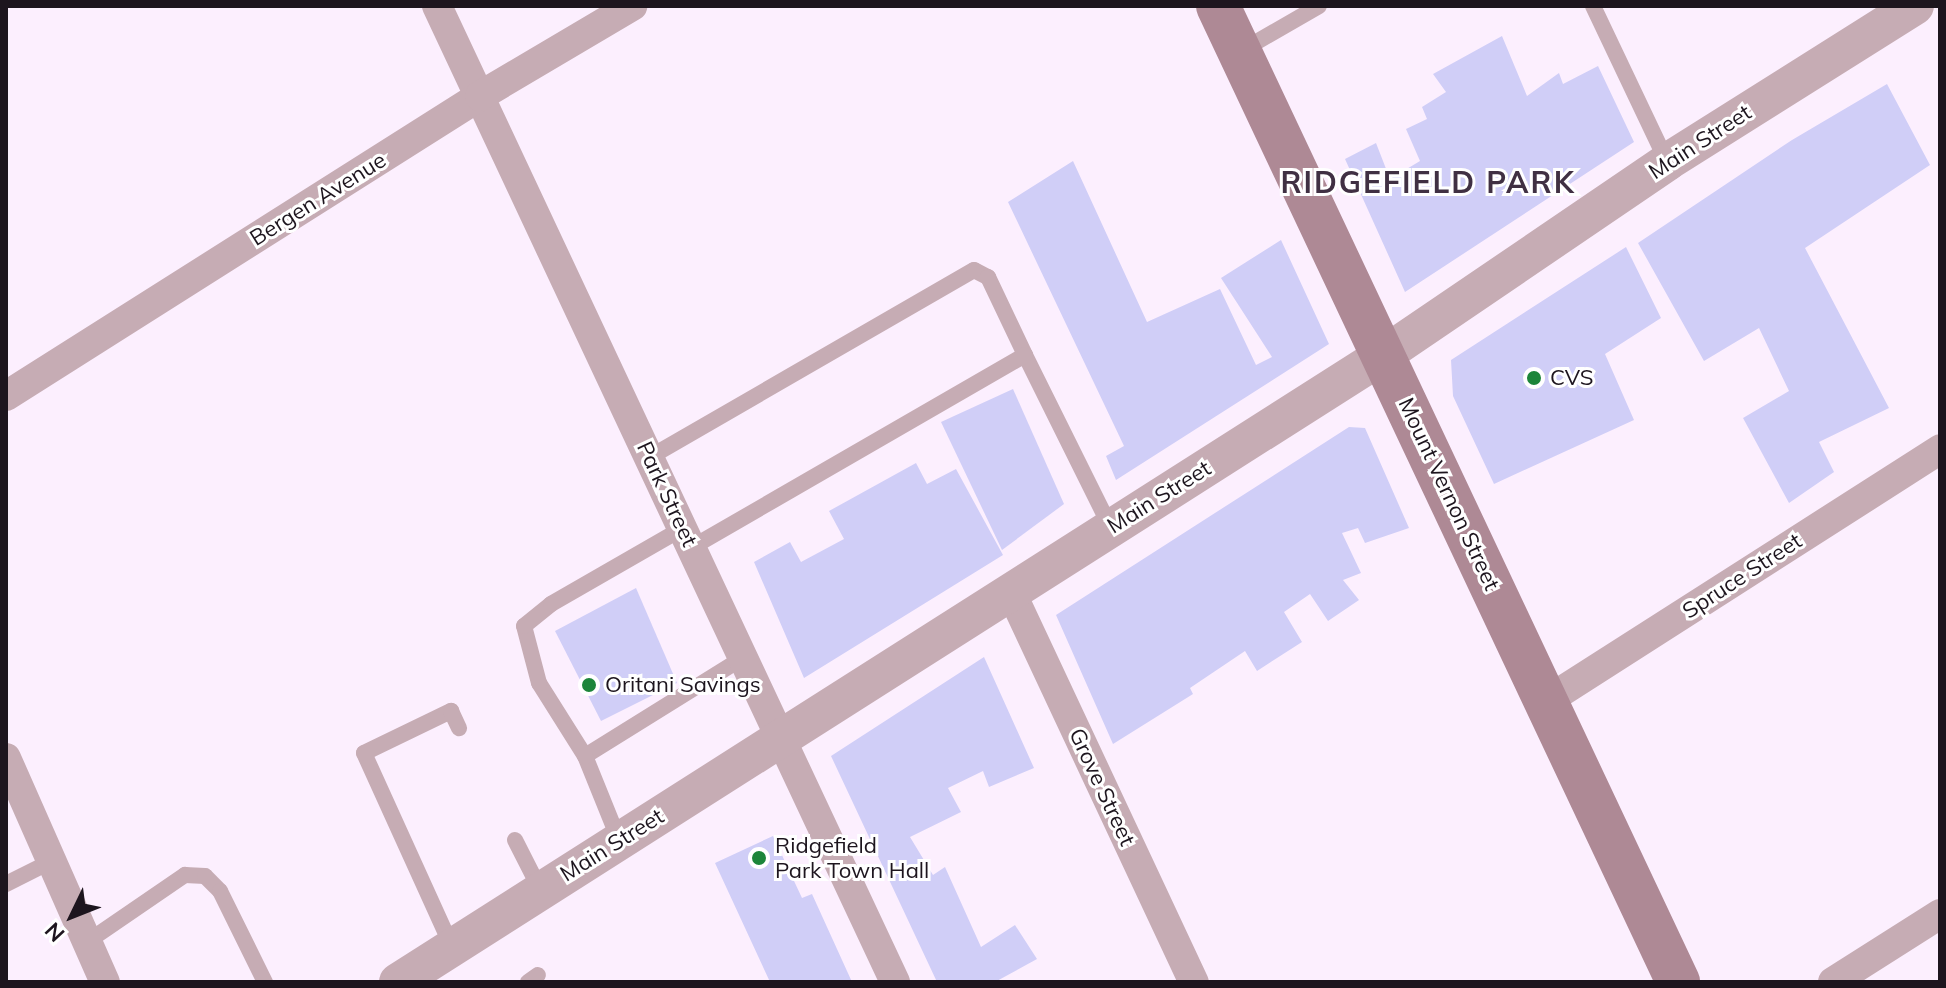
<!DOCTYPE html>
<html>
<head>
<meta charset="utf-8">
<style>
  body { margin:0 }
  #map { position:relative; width:1946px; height:988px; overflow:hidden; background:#fceffe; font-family:Mulish,sans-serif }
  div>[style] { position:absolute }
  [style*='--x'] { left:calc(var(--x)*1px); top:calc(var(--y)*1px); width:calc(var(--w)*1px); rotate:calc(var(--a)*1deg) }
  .building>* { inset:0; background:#d0cef7 }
  .service>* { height:16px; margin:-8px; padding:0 8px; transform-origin:8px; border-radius:8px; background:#c6acb4 }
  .minor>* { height:30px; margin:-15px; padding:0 15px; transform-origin:15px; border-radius:15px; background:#c6acb4 }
  .tertiary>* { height:38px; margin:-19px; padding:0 19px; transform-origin:19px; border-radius:19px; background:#c6acb4 }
  .secondary>* { height:44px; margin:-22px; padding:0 22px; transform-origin:22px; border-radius:22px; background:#ae8995 }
  .dots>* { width:22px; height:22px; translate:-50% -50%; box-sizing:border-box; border:4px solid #fff; border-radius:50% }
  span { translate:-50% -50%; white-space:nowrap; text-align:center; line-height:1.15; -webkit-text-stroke:6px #fff; paint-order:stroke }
  .street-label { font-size:22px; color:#1d151e }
  .poi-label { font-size:22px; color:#1d151e }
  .left { translate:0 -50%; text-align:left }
  .district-label { font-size:30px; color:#403043; font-weight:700; letter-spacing:2px }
  .frame { position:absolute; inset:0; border:8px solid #1d151e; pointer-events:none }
  .north { position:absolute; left:32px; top:876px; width:80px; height:80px; -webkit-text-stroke:6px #fff; paint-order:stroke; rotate:227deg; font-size:22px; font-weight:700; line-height:32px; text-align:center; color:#1d151e }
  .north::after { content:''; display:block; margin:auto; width:28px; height:36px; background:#1d151e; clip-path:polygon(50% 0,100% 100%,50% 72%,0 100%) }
</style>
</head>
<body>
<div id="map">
  <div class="building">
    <i style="clip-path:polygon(1502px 36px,1527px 96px,1559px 73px,1563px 84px,1598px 66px,1634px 142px,1405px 292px,1345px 159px,1376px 143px,1390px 179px,1420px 161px,1406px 129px,1427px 119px,1422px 107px,1446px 92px,1433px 74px)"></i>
    <i style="clip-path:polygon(1887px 84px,1930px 165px,1805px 248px,1889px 408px,1819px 442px,1834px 472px,1789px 503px,1743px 418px,1789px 391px,1759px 328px,1704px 361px,1638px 243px,1792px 140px)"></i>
    <i style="clip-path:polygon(1073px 161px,1147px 322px,1220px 289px,1256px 365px,1272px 357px,1221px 278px,1281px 240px,1329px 344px,1116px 480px,1106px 456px,1124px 446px,1008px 202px)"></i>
    <i style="clip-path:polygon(1626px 247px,1661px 318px,1605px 354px,1634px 420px,1494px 484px,1453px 396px,1451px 360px)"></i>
    <i style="clip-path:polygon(1013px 389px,1064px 504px,1002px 550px,941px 422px)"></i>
    <i style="clip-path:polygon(1349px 427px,1365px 428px,1409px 528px,1365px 543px,1358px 528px,1342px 533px,1361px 573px,1343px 580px,1359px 600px,1328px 621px,1310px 594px,1284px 612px,1302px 642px,1257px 671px,1245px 651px,1190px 688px,1193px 694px,1113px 744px,1056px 615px)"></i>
    <i style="clip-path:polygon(916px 463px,927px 484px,956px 469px,1003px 555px,804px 678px,754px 562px,790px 542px,801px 562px,844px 539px,829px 511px)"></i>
    <i style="clip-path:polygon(636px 588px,677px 683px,601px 721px,555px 631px)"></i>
    <i style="clip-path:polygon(984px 657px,1034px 768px,989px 787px,983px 771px,948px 788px,961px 812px,910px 837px,933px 875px,945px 867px,981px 947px,1015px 925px,1037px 959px,995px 982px,937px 982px,831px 756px)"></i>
    <i style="clip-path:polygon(773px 836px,802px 898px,812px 894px,852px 982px,770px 982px,715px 863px)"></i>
  </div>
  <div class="service">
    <i style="--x:1593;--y:6;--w:173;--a:64.6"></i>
    <i style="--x:1241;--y:51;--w:90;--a:-30"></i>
    <i style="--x:1025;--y:355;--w:193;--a:63.6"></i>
    <i style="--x:650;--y:457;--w:374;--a:-30"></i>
    <i style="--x:974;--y:270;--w:16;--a:27"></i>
    <i style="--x:988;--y:277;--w:86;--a:64.6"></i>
    <i style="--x:1025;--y:355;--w:384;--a:150"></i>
    <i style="--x:585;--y:756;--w:187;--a:-31.9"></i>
    <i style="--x:515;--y:840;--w:57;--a:63"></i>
    <i style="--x:619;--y:840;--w:91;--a:-112"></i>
    <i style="--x:585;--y:756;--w:86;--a:-122.2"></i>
    <i style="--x:539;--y:683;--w:59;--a:-104.7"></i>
    <i style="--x:524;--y:626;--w:35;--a:-39"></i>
    <i style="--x:551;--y:604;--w:152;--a:-29.9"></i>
    <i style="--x:6;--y:884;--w:51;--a:-26.6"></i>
    <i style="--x:87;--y:942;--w:119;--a:-34.4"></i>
    <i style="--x:185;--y:875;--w:20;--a:3"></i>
    <i style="--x:205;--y:876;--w:21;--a:45"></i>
    <i style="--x:220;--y:891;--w:102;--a:63.7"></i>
    <i style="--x:452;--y:947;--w:213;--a:-114.4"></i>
    <i style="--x:364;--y:753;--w:97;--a:-25.8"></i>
    <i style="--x:451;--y:711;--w:19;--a:65"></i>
    <i style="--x:528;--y:982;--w:12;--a:-35"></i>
  </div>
  <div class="minor">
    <i style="--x:437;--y:6;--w:1078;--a:64.86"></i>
    <i style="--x:6;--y:396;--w:561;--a:-32.33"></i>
    <i style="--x:480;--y:96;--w:177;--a:-30.6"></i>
    <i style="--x:1011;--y:592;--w:431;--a:64.9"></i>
    <i style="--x:1545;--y:702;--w:469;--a:-32.6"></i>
    <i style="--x:6;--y:758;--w:245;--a:66.2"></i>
    <i style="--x:1833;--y:982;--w:127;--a:-32.4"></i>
  </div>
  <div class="tertiary">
    <i style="--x:398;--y:982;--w:1170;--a:-32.47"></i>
    <i style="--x:1385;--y:354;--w:341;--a:-34.2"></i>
    <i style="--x:1667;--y:162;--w:293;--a:-32.2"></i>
  </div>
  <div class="secondary">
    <i style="--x:1218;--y:6;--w:1079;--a:64.76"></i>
  </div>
  <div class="dots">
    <i style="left:1534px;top:378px;background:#1c853a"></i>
    <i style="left:589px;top:685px;background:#1c853a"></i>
    <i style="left:759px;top:858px;background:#1c853a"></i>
  </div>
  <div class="street-label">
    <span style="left:1700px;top:142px;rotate:-33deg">Main Street</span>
    <span style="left:318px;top:199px;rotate:-32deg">Bergen Avenue</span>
    <span style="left:667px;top:494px;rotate:65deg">Park Street</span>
    <span style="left:1449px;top:494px;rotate:65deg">Mount Vernon Street</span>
    <span style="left:1159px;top:497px;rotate:-32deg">Main Street</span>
    <span style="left:1742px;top:576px;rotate:-33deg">Spruce Street</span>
    <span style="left:1102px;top:787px;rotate:65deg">Grove Street</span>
    <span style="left:612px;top:845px;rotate:-32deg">Main Street</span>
  </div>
  <div class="poi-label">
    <span class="left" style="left:1550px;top:378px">CVS</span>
    <span class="left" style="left:605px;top:685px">Oritani Savings</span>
    <span class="left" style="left:775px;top:858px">Ridgefield<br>Park Town Hall</span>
  </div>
  <div class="district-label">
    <span style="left:1428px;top:182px">RIDGEFIELD PARK</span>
  </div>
  <div class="frame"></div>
  <div class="north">N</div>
</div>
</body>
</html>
